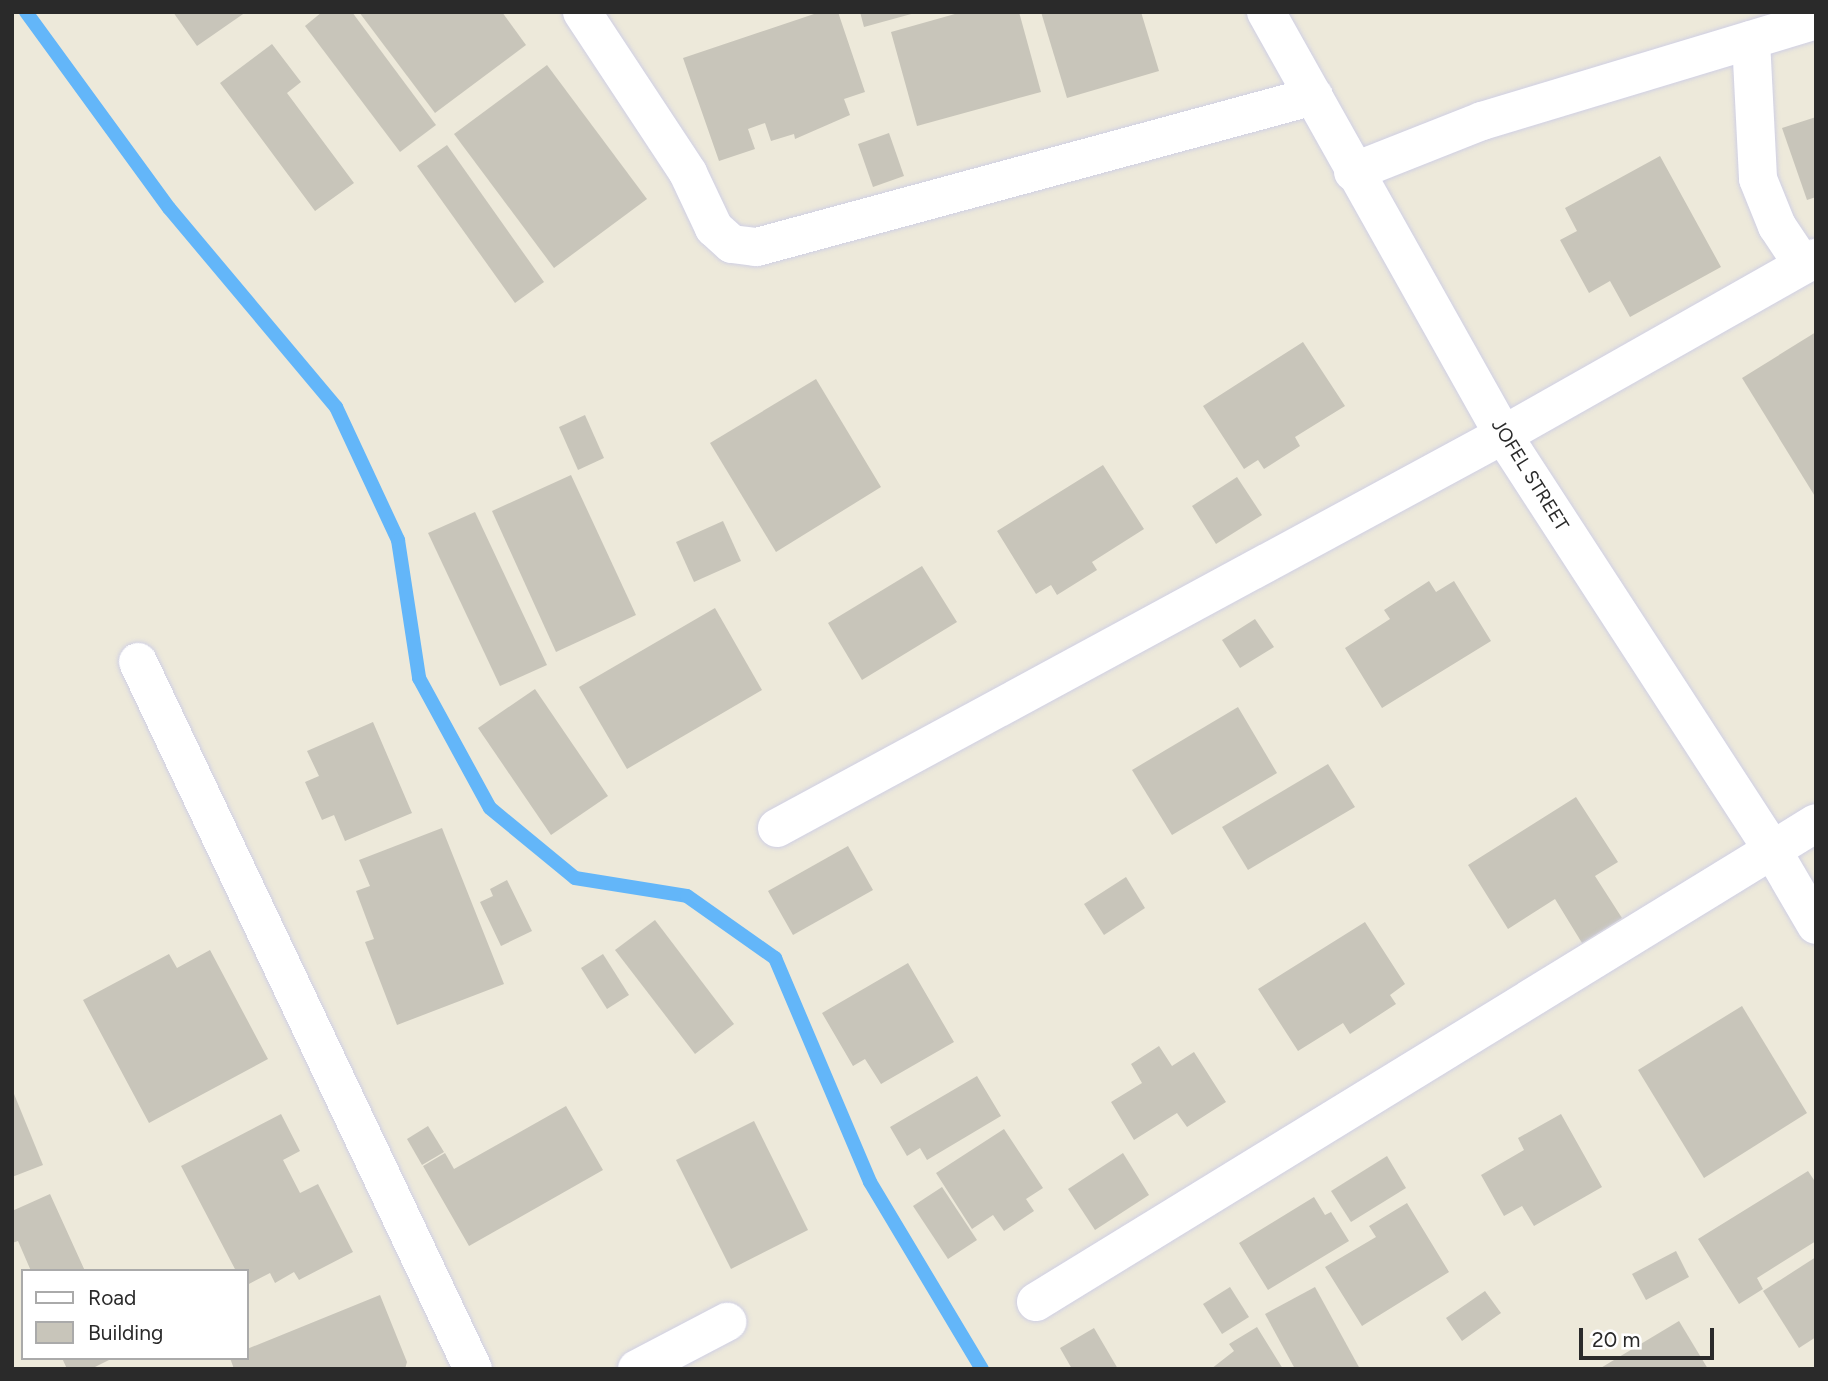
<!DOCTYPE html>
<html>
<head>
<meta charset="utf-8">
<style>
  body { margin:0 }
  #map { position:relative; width:1828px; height:1381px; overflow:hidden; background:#ede9da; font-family:Figtree,sans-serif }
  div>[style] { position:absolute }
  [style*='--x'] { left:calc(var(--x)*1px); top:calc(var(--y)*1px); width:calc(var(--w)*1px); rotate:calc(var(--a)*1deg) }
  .stream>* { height:14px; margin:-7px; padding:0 7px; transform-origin:7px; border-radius:7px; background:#63b6f9 }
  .building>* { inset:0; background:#c8c5ba }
  .roads { filter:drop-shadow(0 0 2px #cfcfe4) drop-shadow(0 0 2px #cfcfe4) }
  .minor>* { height:38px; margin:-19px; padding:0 19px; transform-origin:19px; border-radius:19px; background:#fff }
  span { translate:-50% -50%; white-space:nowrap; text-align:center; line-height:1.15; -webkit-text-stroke:7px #fff; paint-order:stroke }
  .street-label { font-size:19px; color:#2a2a2a }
  .frame { position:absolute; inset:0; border:14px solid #2a2a2a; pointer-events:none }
  .legend { position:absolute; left:21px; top:1269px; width:228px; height:91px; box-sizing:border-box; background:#fff; border:2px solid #aaa; margin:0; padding:9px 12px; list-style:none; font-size:21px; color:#2a2a2a }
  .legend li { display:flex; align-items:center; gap:14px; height:35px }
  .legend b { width:35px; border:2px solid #aaa }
  .scale { position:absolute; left:1579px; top:1328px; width:135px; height:32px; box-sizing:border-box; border:4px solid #2a2a2a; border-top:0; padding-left:9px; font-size:21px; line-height:24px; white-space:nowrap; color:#2a2a2a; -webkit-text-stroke:5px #fff; paint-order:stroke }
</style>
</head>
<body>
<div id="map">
  <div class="stream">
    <i style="--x:26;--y:12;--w:243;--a:53.9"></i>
    <i style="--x:169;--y:208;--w:260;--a:50"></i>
    <i style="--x:336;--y:407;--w:147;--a:65"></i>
    <i style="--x:398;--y:540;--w:140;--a:81.3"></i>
    <i style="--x:419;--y:678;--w:148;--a:61.4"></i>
    <i style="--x:490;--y:808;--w:110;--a:39.5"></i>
    <i style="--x:575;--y:878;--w:113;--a:9.1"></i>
    <i style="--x:687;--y:896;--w:108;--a:35.2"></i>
    <i style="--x:775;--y:958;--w:243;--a:67"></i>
    <i style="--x:870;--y:1182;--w:218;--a:59.1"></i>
  </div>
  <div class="building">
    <i style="clip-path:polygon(173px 12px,246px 12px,197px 46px)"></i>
    <i style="clip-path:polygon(322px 12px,352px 12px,436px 125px,400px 152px,305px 26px)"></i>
    <i style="clip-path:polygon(359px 12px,502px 12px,526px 45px,435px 113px)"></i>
    <i style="clip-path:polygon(820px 12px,838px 12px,865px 92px,844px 99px,850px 115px,795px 139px,794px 134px,771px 141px,765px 123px,748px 129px,755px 149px,719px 161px,683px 58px)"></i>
    <i style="clip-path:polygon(860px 12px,915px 12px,915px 13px,864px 27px)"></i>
    <i style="clip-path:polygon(962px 12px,1019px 12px,1041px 92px,917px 126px,891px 32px)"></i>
    <i style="clip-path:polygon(1041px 12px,1141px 12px,1159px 71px,1067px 98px)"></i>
    <i style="clip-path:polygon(272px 44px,301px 82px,287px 93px,354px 183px,315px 211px,220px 83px)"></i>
    <i style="clip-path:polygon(547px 65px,647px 199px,554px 268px,454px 134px)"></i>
    <i style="clip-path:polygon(1816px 117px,1816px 197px,1807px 200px,1782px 128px)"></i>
    <i style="clip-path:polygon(889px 133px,904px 176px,873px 187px,858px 144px)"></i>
    <i style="clip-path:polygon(447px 145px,544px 282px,515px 303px,417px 166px)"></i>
    <i style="clip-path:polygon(1660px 156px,1721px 267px,1630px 317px,1610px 281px,1589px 293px,1560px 240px,1577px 231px,1565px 208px)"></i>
    <i style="clip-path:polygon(1816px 332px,1816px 498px,1742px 378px)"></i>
    <i style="clip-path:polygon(1303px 342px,1345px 406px,1295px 437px,1300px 446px,1264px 469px,1258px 460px,1244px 469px,1203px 406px)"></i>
    <i style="clip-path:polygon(816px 379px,881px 487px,776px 552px,710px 443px)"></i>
    <i style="clip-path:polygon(585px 415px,604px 458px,578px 470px,559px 427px)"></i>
    <i style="clip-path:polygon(1103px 465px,1144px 529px,1092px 562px,1097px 570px,1057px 595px,1051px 585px,1036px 594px,997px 531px)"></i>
    <i style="clip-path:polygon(571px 475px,636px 615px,556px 652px,492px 511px)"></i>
    <i style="clip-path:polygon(1237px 477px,1262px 515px,1216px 544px,1192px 506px)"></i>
    <i style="clip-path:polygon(475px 512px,547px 665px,500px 686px,428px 533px)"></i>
    <i style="clip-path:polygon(723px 521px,741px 561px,694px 582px,676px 542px)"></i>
    <i style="clip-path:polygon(922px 566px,957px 622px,862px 680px,828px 623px)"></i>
    <i style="clip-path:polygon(1429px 581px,1436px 592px,1454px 581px,1491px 641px,1382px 708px,1345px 648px,1390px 619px,1384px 610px)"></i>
    <i style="clip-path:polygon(715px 608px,762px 690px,627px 769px,579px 687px)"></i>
    <i style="clip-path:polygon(1255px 619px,1274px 647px,1240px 668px,1222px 640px)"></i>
    <i style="clip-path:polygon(535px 689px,608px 796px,551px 835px,478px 728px)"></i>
    <i style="clip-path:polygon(1238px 707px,1277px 773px,1172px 835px,1132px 770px)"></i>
    <i style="clip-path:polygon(373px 722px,412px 813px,345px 841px,334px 815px,322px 820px,305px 782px,319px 776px,307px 751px)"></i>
    <i style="clip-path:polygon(1328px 764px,1355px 807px,1248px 870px,1222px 827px)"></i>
    <i style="clip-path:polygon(1576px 797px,1618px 862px,1595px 876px,1622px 918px,1582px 943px,1555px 899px,1508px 929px,1468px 865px)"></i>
    <i style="clip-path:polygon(442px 828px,504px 984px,397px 1025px,365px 942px,374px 939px,356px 891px,370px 886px,359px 860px)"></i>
    <i style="clip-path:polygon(848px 846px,873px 890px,793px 935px,768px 891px)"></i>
    <i style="clip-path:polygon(1126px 877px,1145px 908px,1104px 935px,1084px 904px)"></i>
    <i style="clip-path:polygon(507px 880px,532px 931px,501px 946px,480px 902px,493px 896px,490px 889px)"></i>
    <i style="clip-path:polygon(655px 920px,734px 1024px,695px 1054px,615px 950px)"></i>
    <i style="clip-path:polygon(1365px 922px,1405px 984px,1390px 995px,1396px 1004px,1350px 1034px,1343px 1023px,1298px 1051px,1258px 989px)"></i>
    <i style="clip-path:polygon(210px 950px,268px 1059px,149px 1123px,83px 1000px,169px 954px,177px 968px)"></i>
    <i style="clip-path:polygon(603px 954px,629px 995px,607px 1009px,581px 968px)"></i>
    <i style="clip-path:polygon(908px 963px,954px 1042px,881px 1084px,865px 1059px,853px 1066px,822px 1013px)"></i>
    <i style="clip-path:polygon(1742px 1006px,1807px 1113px,1704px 1178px,1638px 1070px)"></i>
    <i style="clip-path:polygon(1159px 1046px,1172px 1066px,1194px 1052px,1226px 1102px,1187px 1127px,1177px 1113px,1134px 1140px,1111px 1102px,1142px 1083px,1131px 1064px)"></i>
    <i style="clip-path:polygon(977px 1076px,1001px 1116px,927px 1160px,920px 1148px,907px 1156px,890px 1127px)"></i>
    <i style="clip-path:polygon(12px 1089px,43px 1165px,12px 1177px)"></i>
    <i style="clip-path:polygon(566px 1106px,603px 1170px,469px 1246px,423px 1166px,445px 1153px,454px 1169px)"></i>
    <i style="clip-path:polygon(281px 1114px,300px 1151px,283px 1160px,300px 1193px,318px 1184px,353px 1252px,299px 1280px,294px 1272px,275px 1283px,270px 1273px,247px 1285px,247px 1271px,236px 1271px,181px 1166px)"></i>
    <i style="clip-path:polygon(1561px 1114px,1602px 1187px,1534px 1226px,1522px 1206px,1504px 1216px,1481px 1175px,1524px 1150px,1518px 1138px)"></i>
    <i style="clip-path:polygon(754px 1121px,808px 1230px,731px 1269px,676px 1160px)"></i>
    <i style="clip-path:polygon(428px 1126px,444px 1152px,422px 1165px,407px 1139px)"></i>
    <i style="clip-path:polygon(1004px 1129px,1043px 1188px,1026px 1199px,1034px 1211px,1004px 1231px,993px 1215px,972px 1229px,936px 1173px)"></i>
    <i style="clip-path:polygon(1123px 1153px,1149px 1195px,1095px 1230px,1068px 1189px)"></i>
    <i style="clip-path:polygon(1387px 1156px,1406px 1188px,1351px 1222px,1331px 1191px)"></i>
    <i style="clip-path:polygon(1808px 1171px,1816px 1183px,1816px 1241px,1757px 1278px,1763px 1289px,1739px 1304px,1698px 1239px)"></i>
    <i style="clip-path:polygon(942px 1187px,977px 1240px,948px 1259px,913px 1206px)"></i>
    <i style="clip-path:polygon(50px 1194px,85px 1271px,31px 1271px,18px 1241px,12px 1243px,12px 1211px)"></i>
    <i style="clip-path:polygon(1314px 1197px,1325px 1215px,1331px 1212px,1349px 1241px,1268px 1290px,1239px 1243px)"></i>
    <i style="clip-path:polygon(1407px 1203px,1449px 1272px,1362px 1326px,1325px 1267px,1376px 1237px,1369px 1226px)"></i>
    <i style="clip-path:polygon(1676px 1251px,1689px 1277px,1646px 1300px,1632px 1274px)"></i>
    <i style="clip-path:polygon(1816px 1257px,1816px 1337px,1799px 1348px,1763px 1291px)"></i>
    <i style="clip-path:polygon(1230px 1287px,1249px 1317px,1222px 1334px,1203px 1304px)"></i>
    <i style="clip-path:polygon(1315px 1287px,1360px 1369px,1295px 1369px,1265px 1314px)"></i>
    <i style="clip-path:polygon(1485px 1291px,1501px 1313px,1462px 1341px,1446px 1318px)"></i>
    <i style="clip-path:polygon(380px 1295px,407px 1362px,405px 1369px,234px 1369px,230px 1358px,247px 1358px,247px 1349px)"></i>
    <i style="clip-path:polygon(1679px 1321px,1708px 1369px,1599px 1369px)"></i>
    <i style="clip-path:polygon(1257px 1327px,1283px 1369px,1211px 1369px,1234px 1351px,1229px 1344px)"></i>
    <i style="clip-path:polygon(1094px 1328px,1118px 1369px,1072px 1369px,1060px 1348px)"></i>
    <i style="clip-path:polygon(62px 1358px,113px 1358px,91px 1369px,67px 1369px)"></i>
  </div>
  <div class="roads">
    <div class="minor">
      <i style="--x:582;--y:12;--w:193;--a:56.6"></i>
      <i style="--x:688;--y:173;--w:61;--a:64.7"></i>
      <i style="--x:714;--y:228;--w:24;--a:42"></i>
      <i style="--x:732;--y:244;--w:25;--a:7"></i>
      <i style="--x:757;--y:247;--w:577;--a:-15.17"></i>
      <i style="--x:1266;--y:12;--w:485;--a:60.7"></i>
      <i style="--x:1503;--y:435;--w:492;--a:57"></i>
      <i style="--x:1771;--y:848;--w:89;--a:59.7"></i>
      <i style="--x:1751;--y:40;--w:139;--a:87.1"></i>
      <i style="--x:1758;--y:179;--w:51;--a:68"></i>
      <i style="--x:1777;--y:226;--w:47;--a:56.3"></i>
      <i style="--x:1353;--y:172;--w:139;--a:-21.6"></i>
      <i style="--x:1482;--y:121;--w:349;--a:-16.8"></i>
      <i style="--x:138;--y:662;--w:782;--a:64.65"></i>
      <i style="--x:777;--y:828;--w:826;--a:-28.43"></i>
      <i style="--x:1503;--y:435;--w:360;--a:-29.5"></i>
      <i style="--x:1036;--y:1302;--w:915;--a:-31.55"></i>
      <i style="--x:637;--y:1369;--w:102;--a:-27.6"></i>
    </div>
  </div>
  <div class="street-label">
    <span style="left:1530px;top:475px;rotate:58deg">JOFEL STREET</span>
  </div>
  <div class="frame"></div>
  <ul class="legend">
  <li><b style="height:9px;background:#fff"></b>Road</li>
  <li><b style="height:19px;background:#c8c5ba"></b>Building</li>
  </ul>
  <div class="scale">20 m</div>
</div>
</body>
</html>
